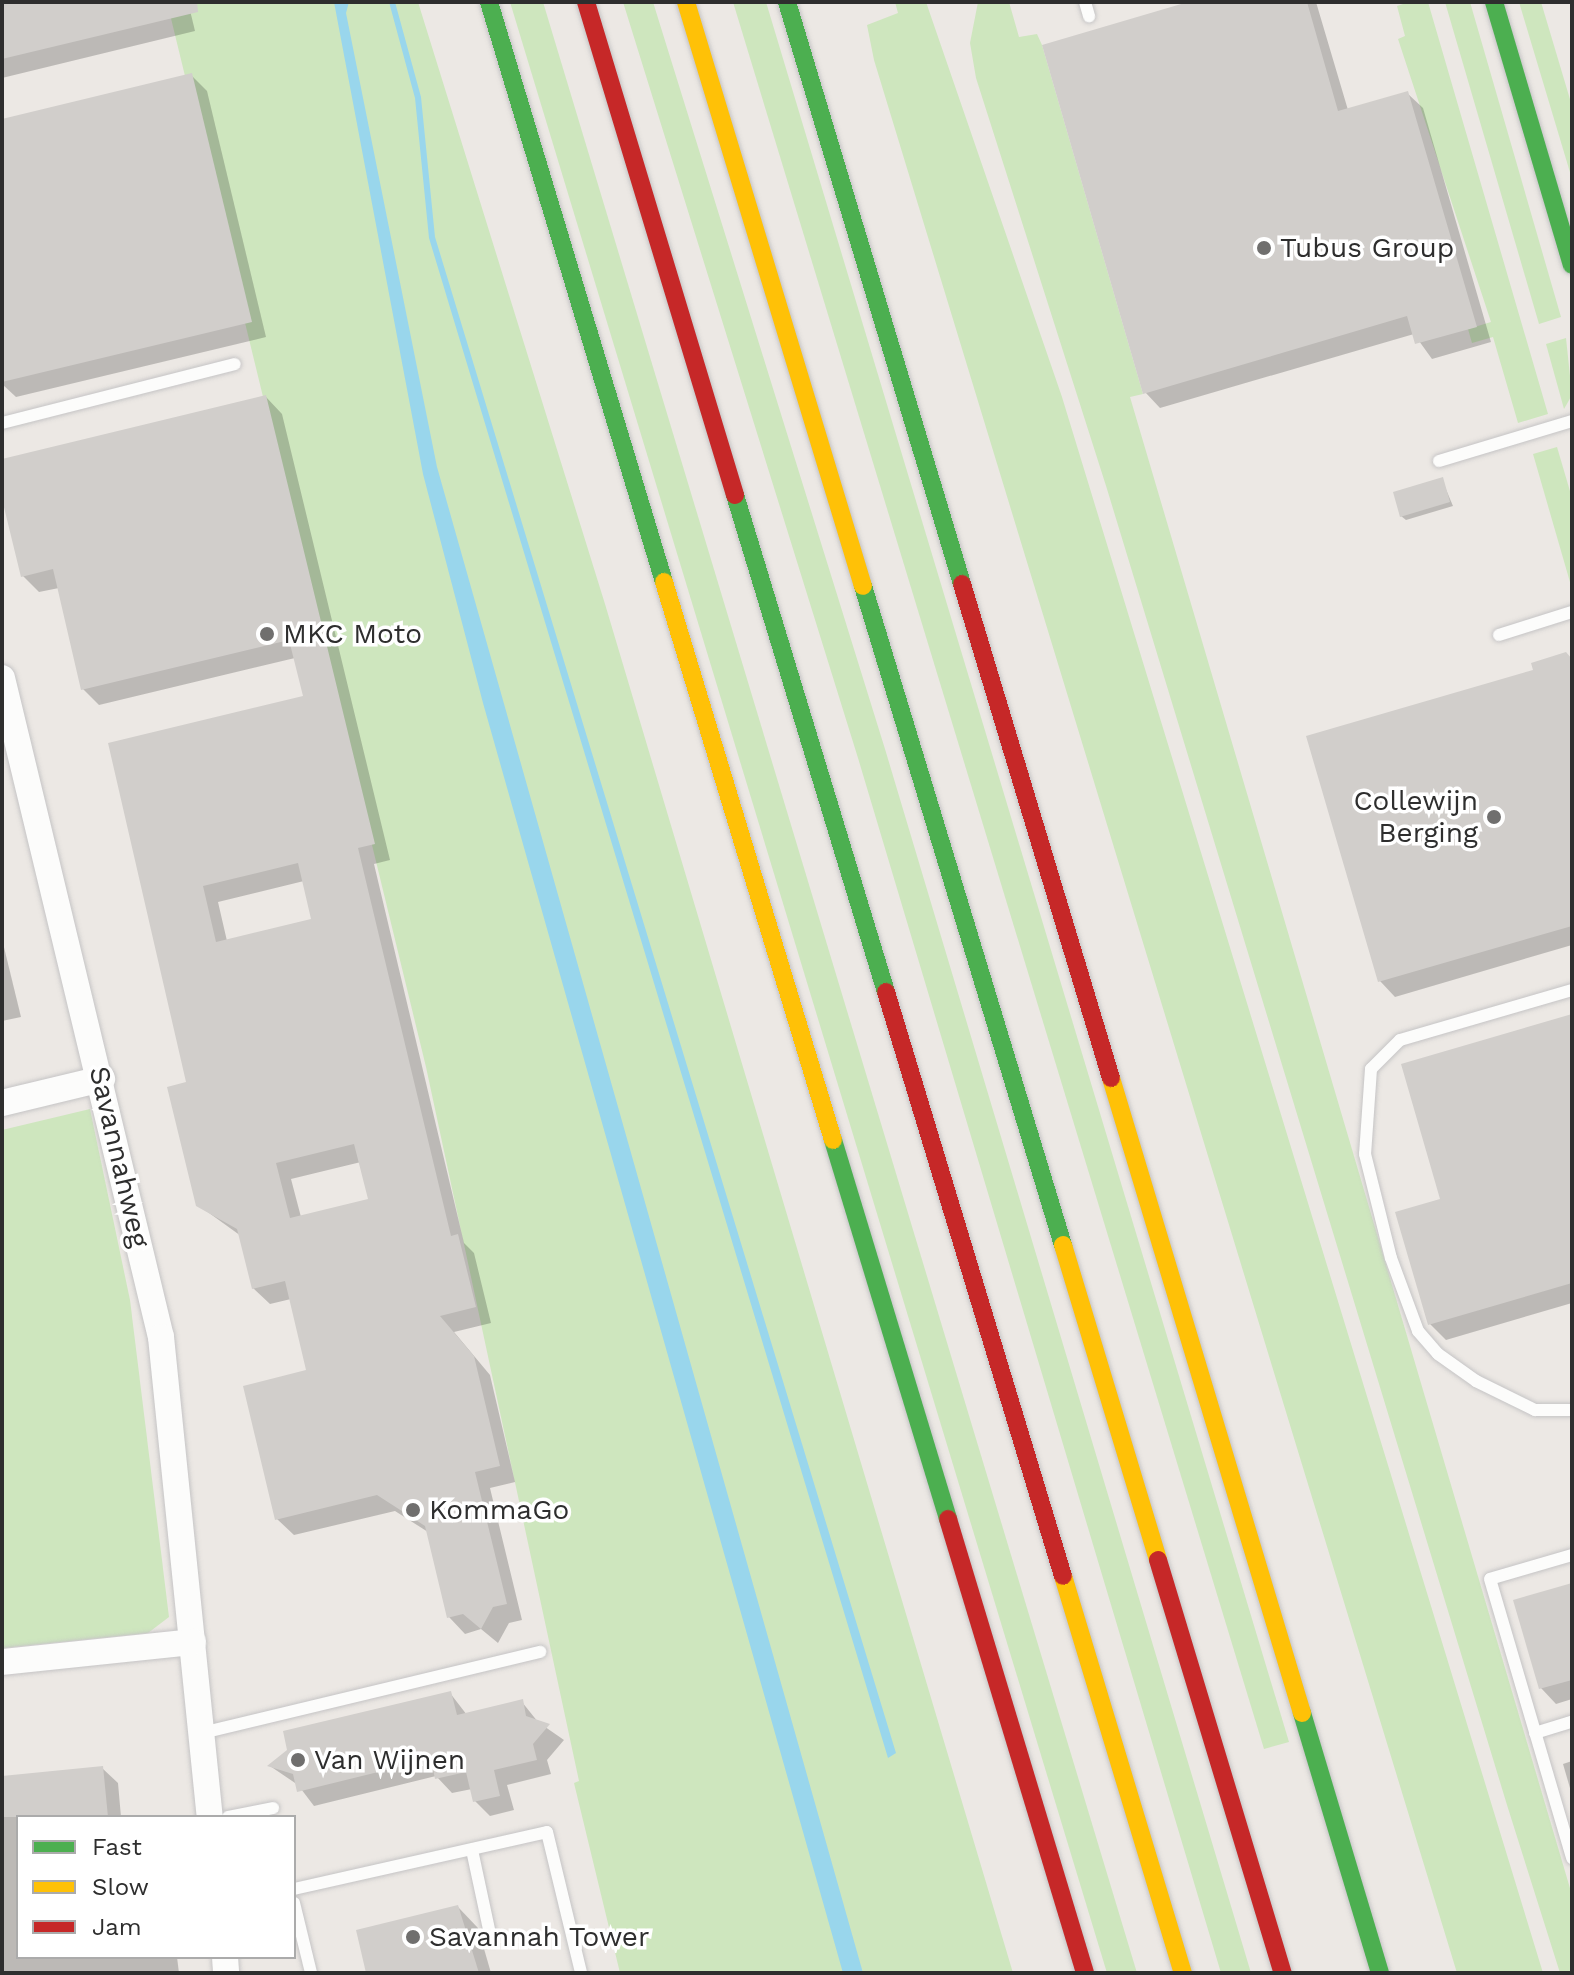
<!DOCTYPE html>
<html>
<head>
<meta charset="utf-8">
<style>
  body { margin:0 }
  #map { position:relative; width:1574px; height:1975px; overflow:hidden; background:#ece8e4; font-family:"Work Sans",sans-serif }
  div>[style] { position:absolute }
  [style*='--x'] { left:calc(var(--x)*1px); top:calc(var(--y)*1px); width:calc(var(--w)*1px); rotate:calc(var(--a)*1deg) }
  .green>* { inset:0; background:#cee6be }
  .water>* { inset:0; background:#99d6ec }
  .shadow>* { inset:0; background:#0003 }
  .building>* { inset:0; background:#d1cecb }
  .roads { filter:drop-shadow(0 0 2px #c5c4c5) drop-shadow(0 0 2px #c5c4c5) }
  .lane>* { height:12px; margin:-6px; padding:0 6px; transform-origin:6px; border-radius:6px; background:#fcfcfb }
  .street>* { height:26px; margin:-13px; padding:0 13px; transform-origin:13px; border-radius:13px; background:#fcfcfb }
  .fast>* { height:18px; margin:-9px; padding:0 9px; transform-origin:9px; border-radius:9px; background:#4caf50 }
  .slow>* { height:18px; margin:-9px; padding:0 9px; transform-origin:9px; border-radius:9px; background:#ffc107 }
  .jam>* { height:18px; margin:-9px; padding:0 9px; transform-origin:9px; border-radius:9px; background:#c62828 }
  .dots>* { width:22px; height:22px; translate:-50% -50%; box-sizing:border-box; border:4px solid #fff; border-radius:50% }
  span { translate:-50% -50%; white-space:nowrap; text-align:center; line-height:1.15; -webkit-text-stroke:7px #fff; paint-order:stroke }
  .poi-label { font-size:28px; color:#2e2e2e }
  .left { translate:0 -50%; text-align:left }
  .right { translate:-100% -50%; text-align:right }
  .street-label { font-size:28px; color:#2e2e2e }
  .frame { position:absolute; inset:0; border:4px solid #2e2e2e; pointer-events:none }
  .legend { position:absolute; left:16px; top:1815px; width:280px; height:144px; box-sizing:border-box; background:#fff; border:2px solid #ababab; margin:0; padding:10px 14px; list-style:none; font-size:24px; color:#2e2e2e }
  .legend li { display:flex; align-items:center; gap:16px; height:40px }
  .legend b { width:40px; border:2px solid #ababab }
</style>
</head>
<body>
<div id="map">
  <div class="green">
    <i style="clip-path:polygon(167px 2px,418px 2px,605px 604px,1013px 1973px,620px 1973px,574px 1783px,579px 1781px,426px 1067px)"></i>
    <i style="clip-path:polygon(510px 2px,543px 2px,1137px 1973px,1107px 1973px)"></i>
    <i style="clip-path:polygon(623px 2px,653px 2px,885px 749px,1251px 1973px,1221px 1973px,858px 758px)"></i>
    <i style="clip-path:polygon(733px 2px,766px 2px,1289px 1742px,1264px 1749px)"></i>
    <i style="clip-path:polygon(895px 2px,926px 2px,1062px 397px,1543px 1973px,1457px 1973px,874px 60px,867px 25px,898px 13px)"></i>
    <i style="clip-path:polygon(978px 2px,1009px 2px,1019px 37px,1037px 34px,1042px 45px,1143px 394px,1130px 397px,1572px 1895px,1572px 1973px,1560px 1973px,1507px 1805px,1107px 489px,976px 78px,970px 43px)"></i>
    <i style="clip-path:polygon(1409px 2px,1428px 2px,1548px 414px,1518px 423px,1493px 337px,1472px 343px,1468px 329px,1491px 322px,1398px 39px,1405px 36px,1397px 6px)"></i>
    <i style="clip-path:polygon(1445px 2px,1470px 2px,1561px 317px,1539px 324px)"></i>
    <i style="clip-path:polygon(1519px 2px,1541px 2px,1572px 106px,1572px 179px)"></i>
    <i style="clip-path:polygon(1566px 338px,1572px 395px,1564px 409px,1546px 344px)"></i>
    <i style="clip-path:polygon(1557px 447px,1572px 498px,1572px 589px,1533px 454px)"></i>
    <i style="clip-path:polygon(90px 1109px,130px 1300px,169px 1617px,148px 1633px,2px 1648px,2px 1130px)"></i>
  </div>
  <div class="water">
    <i style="clip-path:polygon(334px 2px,349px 2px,346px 13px,437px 467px,863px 1973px,843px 1973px,483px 703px,423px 474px)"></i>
    <i style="clip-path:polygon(389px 2px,395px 2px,421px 97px,435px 237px,896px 1753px,888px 1758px,429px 238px,415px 98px)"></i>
  </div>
  <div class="shadow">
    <i style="clip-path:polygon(2px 2px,188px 2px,195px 31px,2px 78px)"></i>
    <i style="clip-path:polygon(1195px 2px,1316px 2px,1348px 110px,1407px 93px,1423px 108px,1491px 342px,1432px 359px,1414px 334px,1160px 408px,1145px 392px)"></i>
    <i style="clip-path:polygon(191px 75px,207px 91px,266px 337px,16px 397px,2px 384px,2px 121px)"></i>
    <i style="clip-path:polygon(evenodd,266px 397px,282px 414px,390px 860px,374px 864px,464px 1243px,474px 1253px,491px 1323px,454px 1332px,490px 1375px,515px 1482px,490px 1488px,522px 1620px,509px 1623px,498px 1643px,481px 1629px,465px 1634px,449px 1617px,428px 1532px,395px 1511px,294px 1535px,277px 1519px,309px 1372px,291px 1299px,270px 1304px,253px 1288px,241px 1236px,198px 1205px,188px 1084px,110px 744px,305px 697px,295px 658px,99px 705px,83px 689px,59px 588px,39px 592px,23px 576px,2px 491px,2px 461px,266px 397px,304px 881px,314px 920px,227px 941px,218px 902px,304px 881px,266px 397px,361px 1162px,370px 1201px,301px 1217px,291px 1179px,361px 1162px)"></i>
    <i style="clip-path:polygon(1442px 480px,1453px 506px,1406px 520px,1401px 516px)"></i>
    <i style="clip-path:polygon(1572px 661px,1572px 945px,1395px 997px,1380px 981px)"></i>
    <i style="clip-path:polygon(2px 939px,21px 1017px,2px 1021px)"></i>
    <i style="clip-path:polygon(1572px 1016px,1572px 1303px,1446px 1340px,1430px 1324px,1443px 1200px)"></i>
    <i style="clip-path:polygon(1572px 1585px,1572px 1699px,1556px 1704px,1541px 1688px)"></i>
    <i style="clip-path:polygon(450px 1693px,467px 1715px,522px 1702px,538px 1722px,564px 1740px,547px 1760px,551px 1774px,507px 1785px,514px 1810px,490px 1816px,475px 1801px,472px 1789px,452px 1793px,436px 1776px,314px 1806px,298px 1785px,270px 1766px)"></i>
    <i style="clip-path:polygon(1572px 1761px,1572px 1795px,1563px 1764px)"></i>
    <i style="clip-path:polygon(102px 1768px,118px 1783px,121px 1817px,18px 1817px,18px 1957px,177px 1957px,179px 1973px,2px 1973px,2px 1778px)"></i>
    <i style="clip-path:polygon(458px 1907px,478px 1928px,491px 1973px,368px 1973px)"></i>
  </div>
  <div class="building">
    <i style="clip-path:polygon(2px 2px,197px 2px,198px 12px,2px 59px)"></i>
    <i style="clip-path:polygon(1188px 2px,1307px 2px,1338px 111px,1408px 91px,1477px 327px,1415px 344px,1407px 316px,1143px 394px,1042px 45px)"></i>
    <i style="clip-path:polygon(192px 73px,252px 322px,2px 382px,2px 119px)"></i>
    <i style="clip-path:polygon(evenodd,266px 395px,375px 844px,358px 848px,451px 1236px,458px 1234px,476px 1307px,440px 1316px,474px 1356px,500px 1466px,475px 1472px,507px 1604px,493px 1607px,481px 1629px,463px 1614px,447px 1618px,425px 1526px,377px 1495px,275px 1520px,243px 1386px,306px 1370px,285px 1281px,252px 1289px,237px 1229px,196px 1206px,167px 1087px,186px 1082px,108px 743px,303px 696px,289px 640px,81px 690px,53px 569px,21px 577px,2px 499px,2px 459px,266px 395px,298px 863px,311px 919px,216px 942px,203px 886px,298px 863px,266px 395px,354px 1144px,368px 1199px,290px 1218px,276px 1163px,354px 1144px)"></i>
    <i style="clip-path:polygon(1443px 477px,1450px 502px,1400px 517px,1393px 492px)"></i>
    <i style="clip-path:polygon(1566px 652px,1572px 659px,1572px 926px,1378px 982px,1306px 736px,1533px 670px,1531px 663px)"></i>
    <i style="clip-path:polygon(1572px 1014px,1572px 1283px,1428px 1325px,1395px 1212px,1440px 1199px,1401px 1064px)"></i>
    <i style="clip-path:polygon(1572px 1583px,1572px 1680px,1539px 1689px,1513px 1600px)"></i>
    <i style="clip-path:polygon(451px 1691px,457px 1715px,523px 1699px,526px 1716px,550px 1724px,533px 1744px,537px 1760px,494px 1770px,500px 1796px,473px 1802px,466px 1772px,435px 1779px,431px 1759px,297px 1792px,293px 1774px,267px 1766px,287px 1750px,283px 1731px)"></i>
    <i style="clip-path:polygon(103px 1766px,108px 1817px,2px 1817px,2px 1776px)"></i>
    <i style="clip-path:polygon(458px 1905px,479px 1973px,366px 1973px,356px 1930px)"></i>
  </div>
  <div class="roads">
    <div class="lane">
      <i style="--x:1085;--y:2;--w:15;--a:74"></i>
      <i style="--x:2;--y:423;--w:240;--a:-14.2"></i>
      <i style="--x:1439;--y:461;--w:139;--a:-16.7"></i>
      <i style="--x:1499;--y:635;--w:77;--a:-17.5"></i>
      <i style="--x:1572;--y:990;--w:179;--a:163.8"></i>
      <i style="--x:1400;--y:1040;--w:41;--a:135"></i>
      <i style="--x:1371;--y:1069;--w:85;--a:94"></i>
      <i style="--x:1365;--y:1154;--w:107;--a:76"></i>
      <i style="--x:1391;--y:1258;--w:78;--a:69.7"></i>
      <i style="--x:1418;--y:1331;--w:30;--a:49"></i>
      <i style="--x:1438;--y:1354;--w:47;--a:35.4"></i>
      <i style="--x:1476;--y:1381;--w:66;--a:26.2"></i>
      <i style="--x:1535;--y:1410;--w:37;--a:0"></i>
      <i style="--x:1572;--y:1555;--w:85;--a:163.7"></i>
      <i style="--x:1490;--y:1579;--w:291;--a:73.6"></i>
      <i style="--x:202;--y:1733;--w:348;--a:-13.5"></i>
      <i style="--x:1535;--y:1733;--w:39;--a:-17"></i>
      <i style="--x:228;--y:1817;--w:46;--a:-11.3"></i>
      <i style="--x:472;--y:1850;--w:91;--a:77.9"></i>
      <i style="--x:294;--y:1889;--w:259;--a:-12.7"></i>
      <i style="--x:547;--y:1832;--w:145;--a:76.4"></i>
      <i style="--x:294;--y:1903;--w:72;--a:76.3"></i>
    </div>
    <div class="street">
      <i style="--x:2;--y:678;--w:678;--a:76.44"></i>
      <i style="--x:161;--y:1337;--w:482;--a:84.2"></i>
      <i style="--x:2;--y:1103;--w:103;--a:-13.5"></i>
      <i style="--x:2;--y:1662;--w:192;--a:-6"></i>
      <i style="--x:225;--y:1957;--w:16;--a:86"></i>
    </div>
    <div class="fast">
      <i style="--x:489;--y:2;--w:606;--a:73.21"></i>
      <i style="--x:787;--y:2;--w:608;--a:73.26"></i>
      <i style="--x:1494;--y:2;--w:274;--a:73.5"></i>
      <i style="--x:735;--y:495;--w:519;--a:73.1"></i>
      <i style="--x:863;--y:586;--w:689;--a:73.12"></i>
      <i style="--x:833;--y:1140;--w:396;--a:73.1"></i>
      <i style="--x:1302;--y:1713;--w:271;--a:73.3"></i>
    </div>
    <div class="slow">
      <i style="--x:686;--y:2;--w:610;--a:73.14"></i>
      <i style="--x:664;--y:582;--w:583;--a:73.15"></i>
      <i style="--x:1111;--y:1078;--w:663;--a:73.26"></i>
      <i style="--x:1063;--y:1245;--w:329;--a:73.2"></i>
      <i style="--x:1063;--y:1576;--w:415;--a:73.2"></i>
    </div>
    <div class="jam">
      <i style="--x:586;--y:2;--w:515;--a:73.18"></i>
      <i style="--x:962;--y:584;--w:516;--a:73.22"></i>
      <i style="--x:886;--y:992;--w:610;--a:73.14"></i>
      <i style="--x:948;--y:1519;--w:474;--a:73.2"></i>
      <i style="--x:1158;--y:1560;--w:432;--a:73.2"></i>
    </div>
  </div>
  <div class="dots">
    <i style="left:1264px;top:248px;background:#706f6e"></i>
    <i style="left:267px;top:634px;background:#706f6e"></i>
    <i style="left:1494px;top:817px;background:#706f6e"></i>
    <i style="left:413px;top:1510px;background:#706f6e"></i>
    <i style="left:298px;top:1760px;background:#706f6e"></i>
    <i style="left:413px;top:1937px;background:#706f6e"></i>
  </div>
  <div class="poi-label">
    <span class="left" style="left:1280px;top:248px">Tubus Group</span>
    <span class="left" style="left:283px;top:634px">MKC Moto</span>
    <span class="right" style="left:1478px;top:817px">Collewijn<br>Berging</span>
    <span class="left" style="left:429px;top:1510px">KommaGo</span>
    <span class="left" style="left:314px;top:1760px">Van Wijnen</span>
    <span class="left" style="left:429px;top:1937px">Savannah Tower</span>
  </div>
  <div class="street-label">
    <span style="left:119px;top:1157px;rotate:77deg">Savannahweg</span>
  </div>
  <div class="frame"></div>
  <ul class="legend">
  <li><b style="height:10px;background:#4caf50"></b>Fast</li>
  <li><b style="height:10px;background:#ffc107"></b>Slow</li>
  <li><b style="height:10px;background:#c62828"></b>Jam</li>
  </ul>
</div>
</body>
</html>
